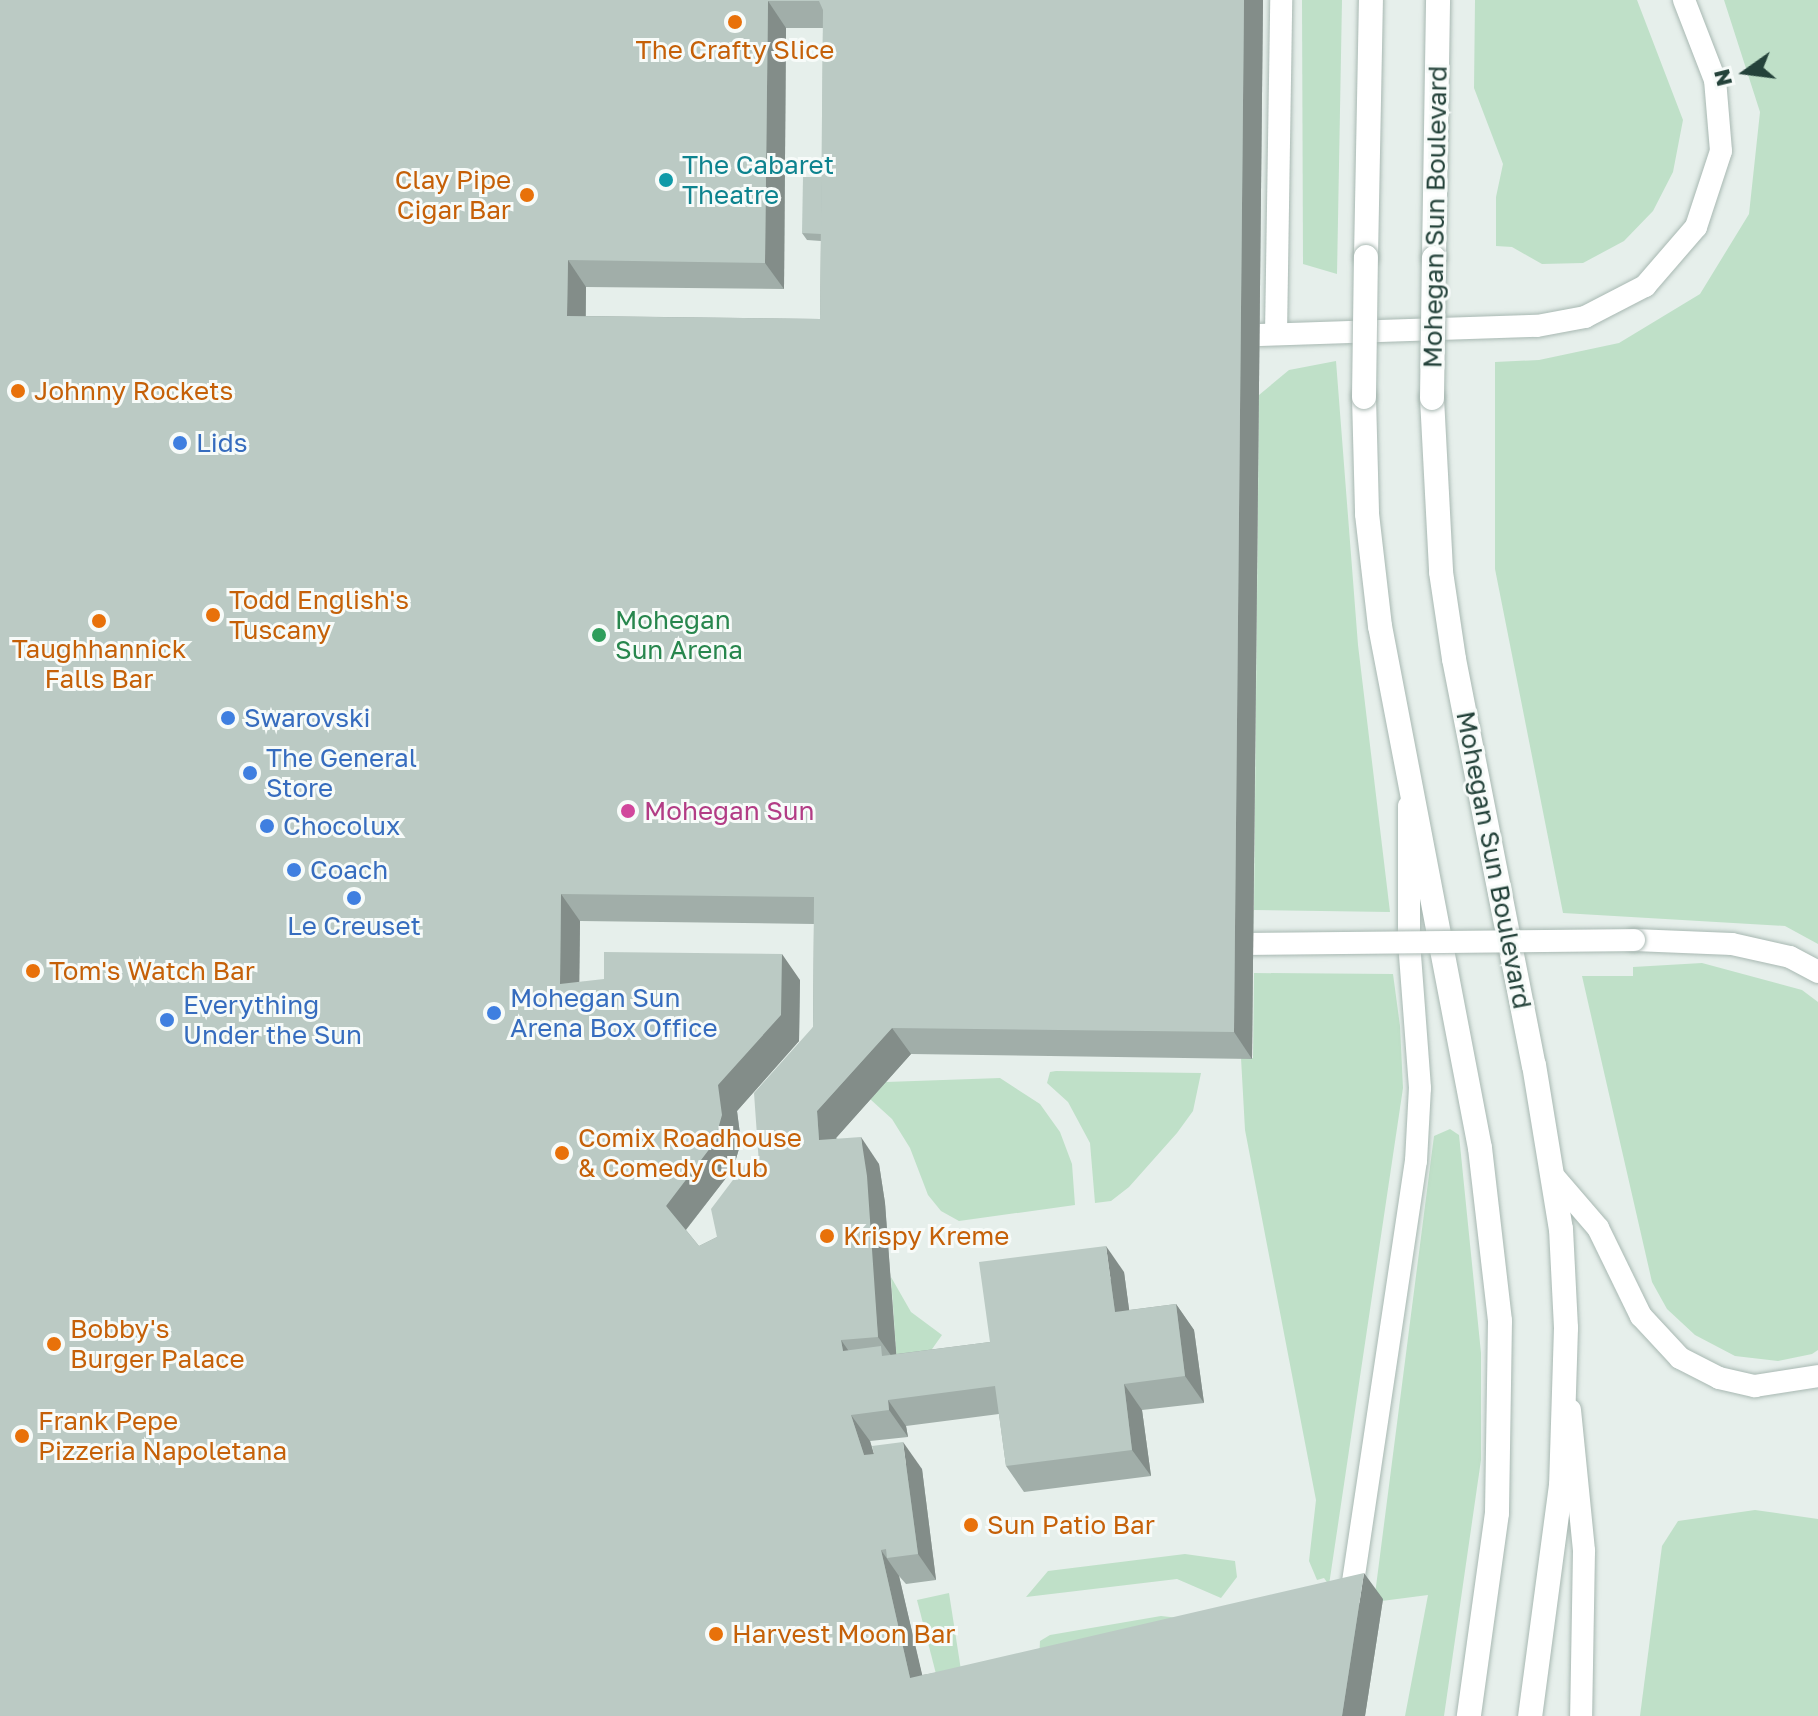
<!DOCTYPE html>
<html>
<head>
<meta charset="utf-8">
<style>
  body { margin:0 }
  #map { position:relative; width:1818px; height:1716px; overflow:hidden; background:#e6efeb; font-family:"Golos Text",sans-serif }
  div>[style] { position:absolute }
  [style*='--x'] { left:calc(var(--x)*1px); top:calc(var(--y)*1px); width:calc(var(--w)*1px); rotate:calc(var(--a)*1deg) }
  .green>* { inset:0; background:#bfe0c8 }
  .roads { filter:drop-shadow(0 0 2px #a8b8b2) drop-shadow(0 0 2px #a8b8b2) }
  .service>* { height:22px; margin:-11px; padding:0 11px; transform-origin:11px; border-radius:11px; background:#fff }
  .secondary>* { height:24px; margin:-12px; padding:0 12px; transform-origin:12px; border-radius:12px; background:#fff }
  .bridges { filter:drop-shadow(0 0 2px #a8b8b2) drop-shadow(0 0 2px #a8b8b2) }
  .service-bridge>* { height:22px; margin:-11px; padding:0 11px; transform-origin:11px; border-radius:11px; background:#fff }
  .secondary-bridge>* { height:24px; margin:-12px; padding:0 12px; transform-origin:12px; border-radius:12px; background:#fff }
  .wall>* { inset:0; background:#a1aea9 }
  .shaded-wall>* { inset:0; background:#838d89 }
  .building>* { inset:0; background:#bbcac4 }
  .dots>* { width:22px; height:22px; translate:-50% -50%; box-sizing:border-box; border:4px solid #f7fbf9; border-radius:50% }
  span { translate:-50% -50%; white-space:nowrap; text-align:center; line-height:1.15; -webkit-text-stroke:6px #f7fbf9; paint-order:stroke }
  .food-label { font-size:26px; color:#c56008 }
  .right { translate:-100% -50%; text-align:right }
  .left { translate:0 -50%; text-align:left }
  .culture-label { font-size:26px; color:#0d838f }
  .street-label { font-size:26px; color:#24423a }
  .shop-label { font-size:26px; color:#366cbe }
  .leisure-label { font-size:26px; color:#27864d }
  .hotel-label { font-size:26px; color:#b23c85 }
  .north { position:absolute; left:1706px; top:32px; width:80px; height:80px; -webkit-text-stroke:6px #f7fbf9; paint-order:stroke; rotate:256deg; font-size:22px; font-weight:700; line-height:32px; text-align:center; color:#24423a }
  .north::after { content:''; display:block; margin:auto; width:28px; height:36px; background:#24423a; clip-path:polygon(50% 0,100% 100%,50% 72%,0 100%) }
</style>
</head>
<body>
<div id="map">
  <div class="green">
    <i style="clip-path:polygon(1302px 0,1342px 0,1337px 274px,1303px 264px)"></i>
    <i style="clip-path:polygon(1475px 0,1637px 0,1683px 120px,1673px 172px,1653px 211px,1624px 241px,1583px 263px,1542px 264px,1512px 247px,1496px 246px,1496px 197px,1503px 164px,1474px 88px)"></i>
    <i style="clip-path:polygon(1724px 0,1818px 0,1818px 944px,1785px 926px,1563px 913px,1495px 569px,1495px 362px,1539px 360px,1619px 343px,1700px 294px,1749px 214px,1760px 112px)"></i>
    <i style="clip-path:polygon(1336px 361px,1358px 645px,1390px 912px,1254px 910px,1259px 395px,1289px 370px)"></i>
    <i style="clip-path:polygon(1702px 963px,1802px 990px,1818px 1002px,1818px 1350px,1812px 1354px,1778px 1361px,1735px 1356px,1695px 1335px,1667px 1309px,1652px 1282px,1582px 976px,1633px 976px,1633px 967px)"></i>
    <i style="clip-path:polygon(1254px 973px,1393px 974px,1400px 1026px,1403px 1088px,1329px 1585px,1324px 1578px,1317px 1580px,1309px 1561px,1316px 1500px,1245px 1130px,1241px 1058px,1253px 1058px)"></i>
    <i style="clip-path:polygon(1056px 1071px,1201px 1073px,1193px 1111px,1177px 1133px,1129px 1187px,1111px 1201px,1095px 1203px,1090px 1143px,1068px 1102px,1047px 1083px,1050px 1072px)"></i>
    <i style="clip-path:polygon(1000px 1078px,1040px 1104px,1060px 1132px,1072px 1164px,1075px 1205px,959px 1221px,941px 1211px,928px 1195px,910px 1148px,892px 1119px,870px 1099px,886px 1082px)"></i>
    <i style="clip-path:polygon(1450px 1129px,1459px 1135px,1481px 1353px,1481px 1460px,1444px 1716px,1405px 1716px,1428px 1595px,1374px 1602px,1434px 1136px)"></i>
    <i style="clip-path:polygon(891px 1277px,911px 1312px,942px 1335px,925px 1359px,897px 1364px)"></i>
    <i style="clip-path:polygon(1755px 1510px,1818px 1519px,1818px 1716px,1640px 1716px,1662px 1546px,1678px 1521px)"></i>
    <i style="clip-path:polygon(1185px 1554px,1235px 1561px,1237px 1577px,1221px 1598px,1177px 1579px,1026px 1597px,1048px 1571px)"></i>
    <i style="clip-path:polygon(949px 1593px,965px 1696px,943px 1701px,917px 1600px)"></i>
    <i style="clip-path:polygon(1161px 1616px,1179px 1618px,1039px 1662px,1040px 1641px,1050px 1635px)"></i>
  </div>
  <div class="roads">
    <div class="service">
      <i style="--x:1276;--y:334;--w:334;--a:-89.1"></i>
      <i style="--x:1260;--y:335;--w:277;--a:-1.9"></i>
      <i style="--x:1537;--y:326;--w:49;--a:-10.6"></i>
      <i style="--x:1585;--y:317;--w:68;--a:-27.3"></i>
      <i style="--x:1645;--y:286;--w:78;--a:-49.2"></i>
      <i style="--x:1696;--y:227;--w:80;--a:-71.8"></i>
      <i style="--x:1721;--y:151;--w:71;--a:-94.8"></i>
      <i style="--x:1715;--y:80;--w:86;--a:-111.2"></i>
      <i style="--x:1634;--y:940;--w:98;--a:2.3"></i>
      <i style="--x:1732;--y:944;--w:59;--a:12.6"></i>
      <i style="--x:1790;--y:957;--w:32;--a:28"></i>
      <i style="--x:1555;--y:1178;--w:66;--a:49.3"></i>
      <i style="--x:1598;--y:1228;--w:98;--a:64"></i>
      <i style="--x:1641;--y:1316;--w:57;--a:47.1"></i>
      <i style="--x:1680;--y:1358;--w:44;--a:27.1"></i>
      <i style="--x:1719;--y:1378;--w:37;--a:13"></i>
      <i style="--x:1755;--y:1386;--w:64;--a:-9"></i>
      <i style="--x:1570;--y:1410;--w:142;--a:84.3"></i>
      <i style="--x:1584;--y:1551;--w:165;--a:91"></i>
      <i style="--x:1350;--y:1602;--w:446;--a:-81.5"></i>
      <i style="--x:1416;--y:1161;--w:73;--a:-86.9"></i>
      <i style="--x:1420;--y:1088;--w:145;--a:-94.3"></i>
      <i style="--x:1409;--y:943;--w:137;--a:-90"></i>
    </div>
    <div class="secondary">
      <i style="--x:1366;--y:257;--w:257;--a:-88.9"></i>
      <i style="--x:1434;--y:258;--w:258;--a:-89.1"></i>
      <i style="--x:1364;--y:397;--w:117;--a:88.5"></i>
      <i style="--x:1367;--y:514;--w:113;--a:83.4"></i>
      <i style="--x:1380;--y:626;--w:531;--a:79.16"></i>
      <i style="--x:1480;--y:1148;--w:174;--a:83.4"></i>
      <i style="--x:1500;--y:1321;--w:192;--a:90.9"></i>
      <i style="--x:1497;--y:1513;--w:205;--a:97.9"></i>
      <i style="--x:1432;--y:398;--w:174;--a:87"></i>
      <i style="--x:1441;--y:572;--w:88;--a:81.5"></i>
      <i style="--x:1454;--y:659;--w:414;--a:78.9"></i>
      <i style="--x:1534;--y:1065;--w:166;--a:80.7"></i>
      <i style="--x:1561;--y:1229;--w:99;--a:87.1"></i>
      <i style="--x:1566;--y:1328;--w:157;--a:91.8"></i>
      <i style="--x:1561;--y:1485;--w:233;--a:97.6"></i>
    </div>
  </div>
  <div class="bridges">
    <div class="service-bridge">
      <i style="--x:1254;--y:944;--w:380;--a:-0.6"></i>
    </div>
    <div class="secondary-bridge">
      <i style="--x:1364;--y:397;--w:140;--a:-89.2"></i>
      <i style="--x:1432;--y:398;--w:140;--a:-89.2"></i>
    </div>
  </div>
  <div class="wall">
    <i style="clip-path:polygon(evenodd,0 0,1263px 0,1252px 1059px,911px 1054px,836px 1138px,879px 1164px,885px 1203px,896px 1354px,990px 1342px,1124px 1272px,1129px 1310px,1176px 1304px,1194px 1330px,1204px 1403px,1142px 1410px,1151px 1476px,1024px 1492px,1006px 1466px,999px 1414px,906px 1426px,908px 1437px,870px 1441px,874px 1454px,922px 1469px,936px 1580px,906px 1584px,899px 1576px,922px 1675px,1383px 1599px,1365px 1716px,0 1716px,0 0,786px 28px,823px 28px,822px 177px,802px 233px,807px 240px,821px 241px,820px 319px,586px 316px,586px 287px,784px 289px,786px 28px,0 0,580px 921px,814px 924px,813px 1027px,759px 1164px,717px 1237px,699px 1246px,686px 1230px,733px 1169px,741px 1142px,737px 1111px,799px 1041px,800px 980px,579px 982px,580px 921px)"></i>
  </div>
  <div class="shaded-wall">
    <i style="clip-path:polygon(1244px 0,1263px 0,1252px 1059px,1234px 1032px)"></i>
    <i style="clip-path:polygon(768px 1px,786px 28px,784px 289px,765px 263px)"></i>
    <i style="clip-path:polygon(568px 260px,586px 287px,585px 342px,567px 316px)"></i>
    <i style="clip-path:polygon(561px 894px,580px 921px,579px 1011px,560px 984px)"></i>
    <i style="clip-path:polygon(782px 954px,800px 980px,799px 1041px,737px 1111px,741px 1142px,733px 1169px,684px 1232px,666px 1206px,718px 1085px)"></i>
    <i style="clip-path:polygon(892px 1028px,911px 1054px,836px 1138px,838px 1167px,819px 1140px,817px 1111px)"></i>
    <i style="clip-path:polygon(861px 1137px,879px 1164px,885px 1203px,897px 1364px,878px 1337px)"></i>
    <i style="clip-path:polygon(1106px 1246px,1124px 1272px,1133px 1338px,1115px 1312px)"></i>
    <i style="clip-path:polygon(1176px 1304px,1194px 1330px,1204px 1403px,1185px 1376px)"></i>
    <i style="clip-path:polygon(841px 1340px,860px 1367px,843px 1351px)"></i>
    <i style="clip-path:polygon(1124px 1384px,1142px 1410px,1151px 1476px,1132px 1450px)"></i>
    <i style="clip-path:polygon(888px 1400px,906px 1426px,908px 1437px,889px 1410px)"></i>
    <i style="clip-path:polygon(851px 1415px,870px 1441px,882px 1482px,864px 1455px)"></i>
    <i style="clip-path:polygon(903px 1442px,922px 1469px,936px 1580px,918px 1554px)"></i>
    <i style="clip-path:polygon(881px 1550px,899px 1576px,929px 1704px,910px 1678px)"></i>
    <i style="clip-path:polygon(1364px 1573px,1383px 1599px,1365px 1716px,1342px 1716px)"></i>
  </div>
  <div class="building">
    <i style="clip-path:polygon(evenodd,0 0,1244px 0,1234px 1032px,892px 1028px,817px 1111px,819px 1140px,861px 1137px,867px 1176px,878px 1337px,841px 1340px,843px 1351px,881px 1346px,882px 1356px,990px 1342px,979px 1262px,1106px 1246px,1115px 1312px,1176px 1304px,1185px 1376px,1124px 1384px,1132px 1450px,1006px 1466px,995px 1386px,888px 1400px,889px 1410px,851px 1415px,864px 1455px,874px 1454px,872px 1446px,903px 1442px,918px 1554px,887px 1558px,886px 1549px,881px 1550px,910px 1678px,1364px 1573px,1342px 1716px,0 1716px,0 0,768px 1px,819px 1px,823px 10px,820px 319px,567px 316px,568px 260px,765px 263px,768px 1px,0 0,561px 894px,814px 897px,813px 1027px,754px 1093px,759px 1164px,745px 1164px,711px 1209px,717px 1237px,699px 1246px,666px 1206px,714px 1143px,722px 1115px,718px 1085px,781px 1015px,782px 954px,604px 952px,604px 979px,560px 984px,561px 894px)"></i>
    <i style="clip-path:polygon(803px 177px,822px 177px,821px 234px,802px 233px)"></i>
  </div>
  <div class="dots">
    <i style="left:735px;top:22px;background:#e8710a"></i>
    <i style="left:666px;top:180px;background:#0f9aa8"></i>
    <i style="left:527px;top:195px;background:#e8710a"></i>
    <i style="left:18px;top:391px;background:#e8710a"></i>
    <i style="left:180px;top:443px;background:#3f7fe0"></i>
    <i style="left:213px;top:615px;background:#e8710a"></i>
    <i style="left:99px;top:621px;background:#e8710a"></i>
    <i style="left:599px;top:635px;background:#2e9e5b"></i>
    <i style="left:228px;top:718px;background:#3f7fe0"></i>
    <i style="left:250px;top:773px;background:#3f7fe0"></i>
    <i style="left:628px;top:811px;background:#d1479c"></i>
    <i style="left:267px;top:826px;background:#3f7fe0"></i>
    <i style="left:294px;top:870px;background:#3f7fe0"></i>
    <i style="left:354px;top:898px;background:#3f7fe0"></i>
    <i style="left:33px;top:971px;background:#e8710a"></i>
    <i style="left:494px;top:1013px;background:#3f7fe0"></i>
    <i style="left:167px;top:1020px;background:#3f7fe0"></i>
    <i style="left:562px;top:1153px;background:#e8710a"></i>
    <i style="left:827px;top:1236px;background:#e8710a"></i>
    <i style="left:54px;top:1344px;background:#e8710a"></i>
    <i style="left:22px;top:1436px;background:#e8710a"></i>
    <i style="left:971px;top:1525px;background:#e8710a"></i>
    <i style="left:716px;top:1634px;background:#e8710a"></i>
  </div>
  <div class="food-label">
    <span style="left:735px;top:50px">The Crafty Slice</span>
    <span class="right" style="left:511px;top:195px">Clay Pipe<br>Cigar Bar</span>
    <span class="left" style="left:34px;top:391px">Johnny Rockets</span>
    <span class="left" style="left:229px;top:615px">Todd English's<br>Tuscany</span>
    <span style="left:99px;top:664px">Taughhannick<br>Falls Bar</span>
    <span class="left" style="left:49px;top:971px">Tom's Watch Bar</span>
    <span class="left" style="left:578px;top:1153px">Comix Roadhouse<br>&amp; Comedy Club</span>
    <span class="left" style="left:843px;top:1236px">Krispy Kreme</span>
    <span class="left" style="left:70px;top:1344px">Bobby's<br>Burger Palace</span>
    <span class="left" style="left:38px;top:1436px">Frank Pepe<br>Pizzeria Napoletana</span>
    <span class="left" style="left:987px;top:1525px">Sun Patio Bar</span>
    <span class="left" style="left:732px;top:1634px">Harvest Moon Bar</span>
  </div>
  <div class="culture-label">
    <span class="left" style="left:682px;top:180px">The Cabaret<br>Theatre</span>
  </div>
  <div class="street-label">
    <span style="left:1435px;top:217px;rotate:-89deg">Mohegan Sun Boulevard</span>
    <span style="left:1494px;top:860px;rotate:79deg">Mohegan Sun Boulevard</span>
  </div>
  <div class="shop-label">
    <span class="left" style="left:196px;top:443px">Lids</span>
    <span class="left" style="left:244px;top:718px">Swarovski</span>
    <span class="left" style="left:266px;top:773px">The General<br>Store</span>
    <span class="left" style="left:283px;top:826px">Chocolux</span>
    <span class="left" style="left:310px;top:870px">Coach</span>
    <span style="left:354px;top:926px">Le Creuset</span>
    <span class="left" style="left:510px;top:1013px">Mohegan Sun<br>Arena Box Office</span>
    <span class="left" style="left:183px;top:1020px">Everything<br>Under the Sun</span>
  </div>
  <div class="leisure-label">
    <span class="left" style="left:615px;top:635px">Mohegan<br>Sun Arena</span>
  </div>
  <div class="hotel-label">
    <span class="left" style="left:644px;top:811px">Mohegan Sun</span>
  </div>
  <div class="north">N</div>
</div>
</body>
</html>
